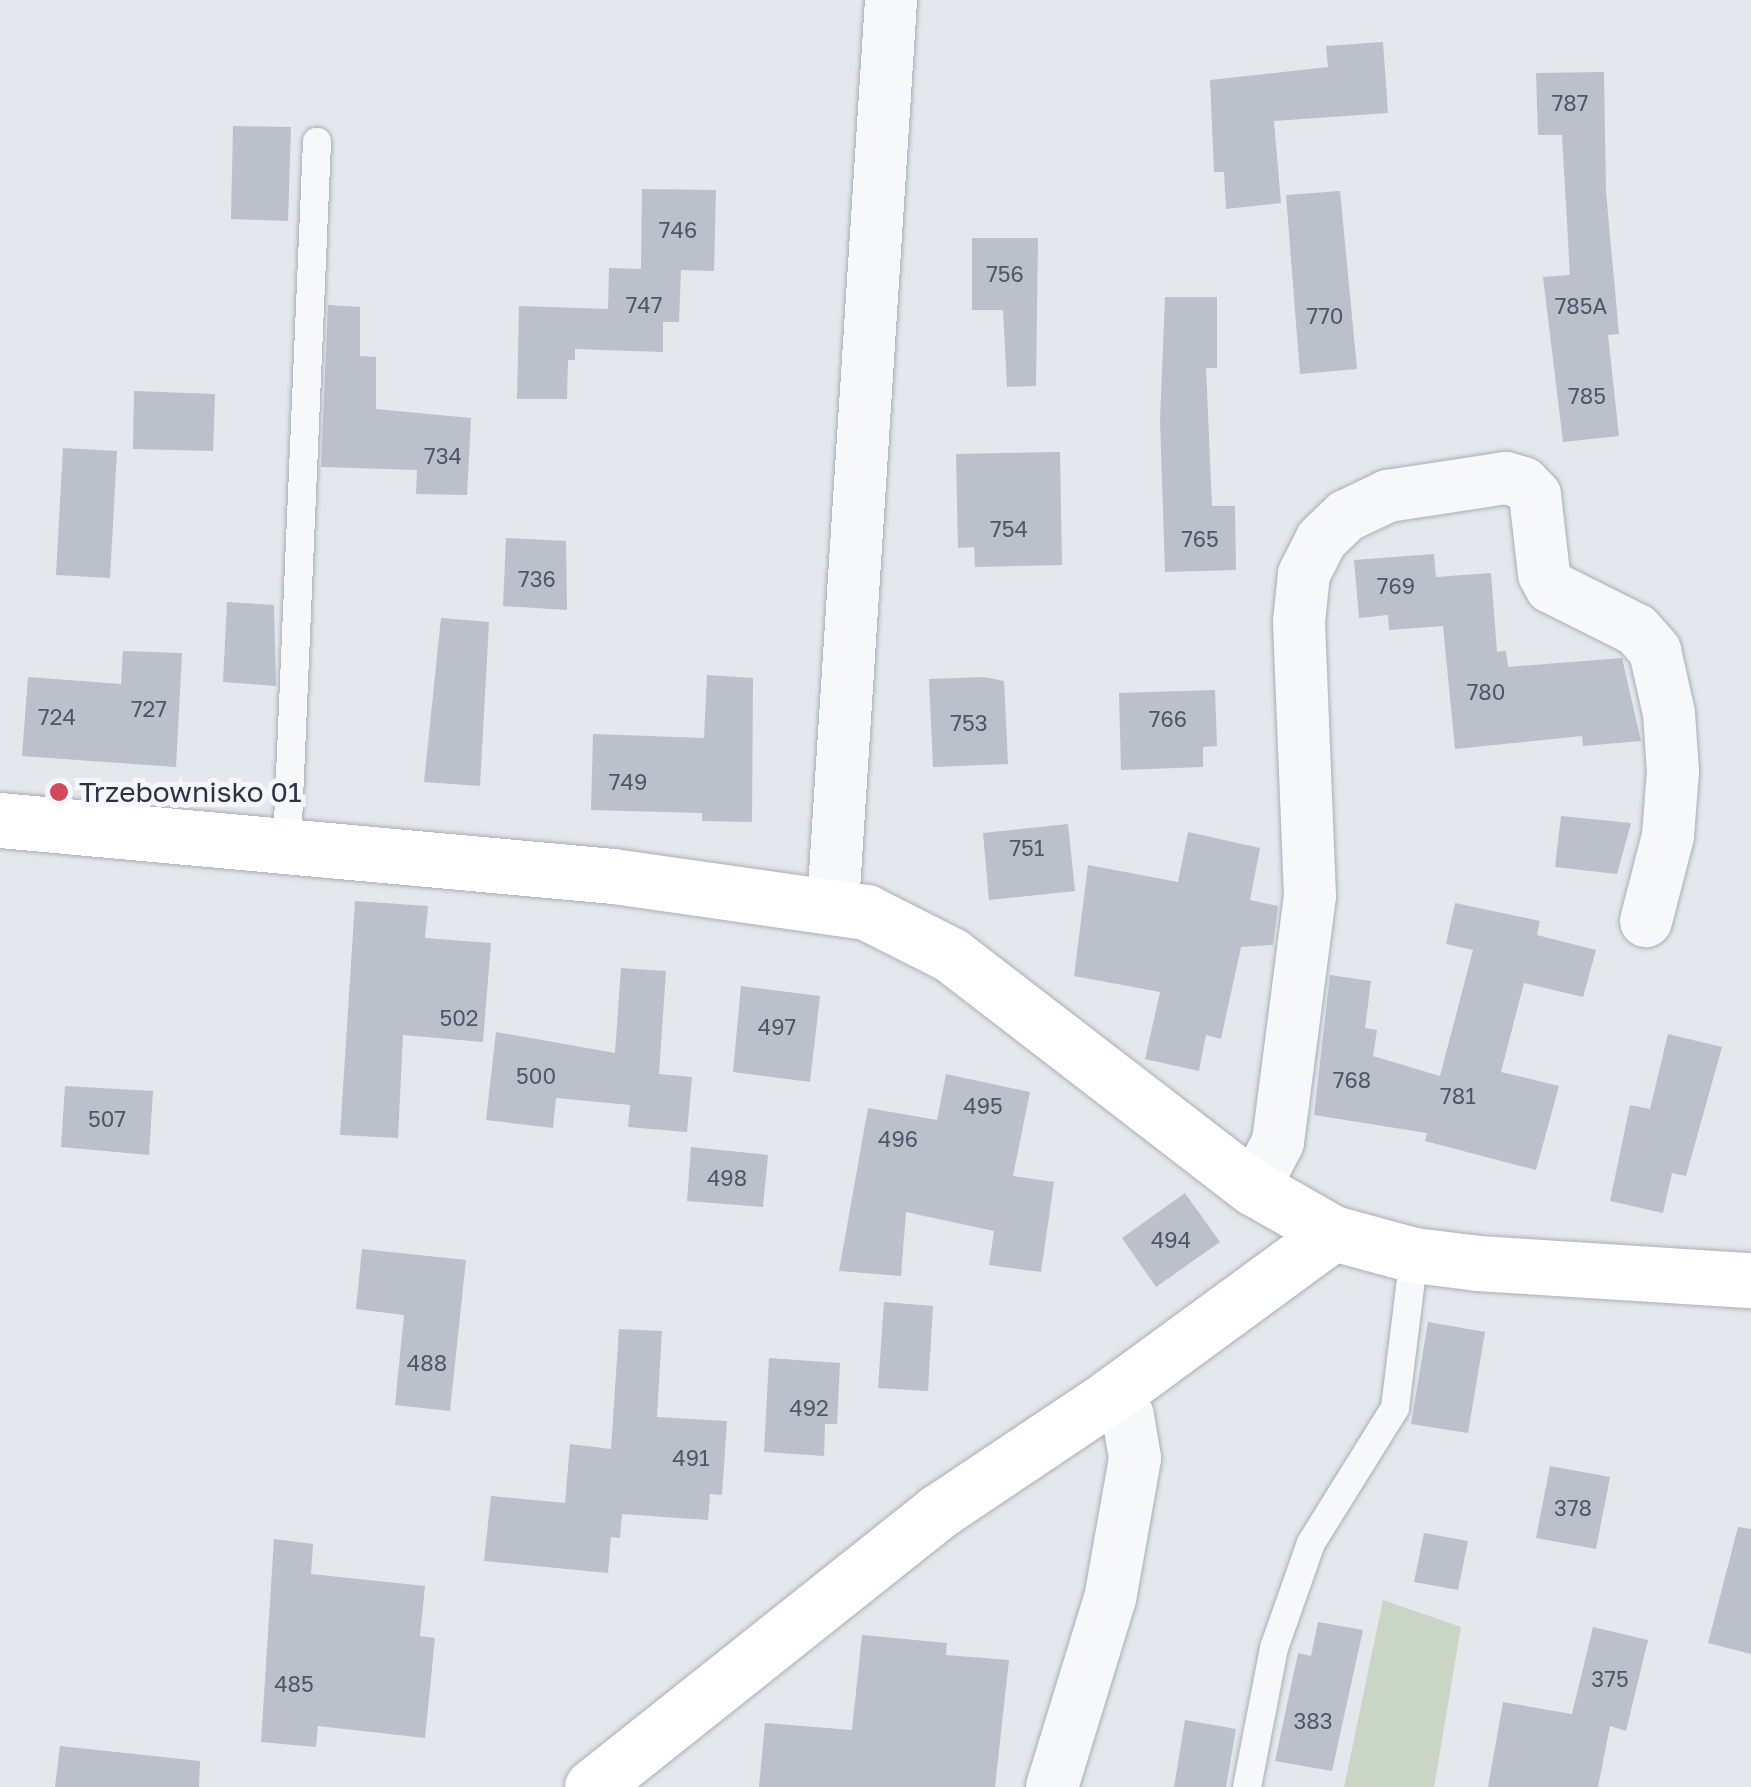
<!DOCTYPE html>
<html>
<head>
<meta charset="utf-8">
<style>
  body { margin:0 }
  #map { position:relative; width:1751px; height:1787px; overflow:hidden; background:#e4e7ec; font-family:"Golos Text",sans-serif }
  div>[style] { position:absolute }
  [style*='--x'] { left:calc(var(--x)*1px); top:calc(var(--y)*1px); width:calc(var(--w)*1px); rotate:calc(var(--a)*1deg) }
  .green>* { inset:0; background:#c9d6c5 }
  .building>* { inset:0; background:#bbc0ca }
  .roads { filter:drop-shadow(0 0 2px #a9aeb7) drop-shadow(0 0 2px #a9aeb7) }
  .lane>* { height:28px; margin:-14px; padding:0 14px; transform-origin:14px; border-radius:14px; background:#f7f8fa }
  .street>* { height:52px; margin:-26px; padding:0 26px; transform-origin:26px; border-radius:26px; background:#f7f8fa }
  .secondary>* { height:55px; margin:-27.5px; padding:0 27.5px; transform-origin:27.5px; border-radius:27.5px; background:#fff }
  .dots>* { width:28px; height:28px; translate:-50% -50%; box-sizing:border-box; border:5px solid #f4f6f9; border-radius:50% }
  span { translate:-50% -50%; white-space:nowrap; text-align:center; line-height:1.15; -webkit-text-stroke:10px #f4f6f9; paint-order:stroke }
  .number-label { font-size:22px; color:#4f5766 }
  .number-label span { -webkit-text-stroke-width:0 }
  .poi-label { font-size:28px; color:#2b3445 }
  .left { translate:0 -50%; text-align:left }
</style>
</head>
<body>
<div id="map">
  <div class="green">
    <i style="clip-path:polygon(1383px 1600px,1461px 1627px,1434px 1787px,1344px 1787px)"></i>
  </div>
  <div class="building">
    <i style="clip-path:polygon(1383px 42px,1388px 113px,1274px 121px,1281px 203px,1226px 209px,1224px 172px,1214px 172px,1210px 80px,1328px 67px,1326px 46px)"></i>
    <i style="clip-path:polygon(1604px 72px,1606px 192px,1619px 334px,1608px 335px,1619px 436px,1563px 442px,1543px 277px,1570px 275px,1562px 135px,1538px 135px,1536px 73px)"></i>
    <i style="clip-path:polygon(233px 126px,291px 127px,288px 221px,231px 219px)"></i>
    <i style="clip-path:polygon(642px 189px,716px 190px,714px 271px,681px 270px,679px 322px,663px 322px,663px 352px,575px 349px,575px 360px,568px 360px,567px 399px,517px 399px,519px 306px,608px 309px,609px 268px,641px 269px)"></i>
    <i style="clip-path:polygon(1340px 191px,1357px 369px,1300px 374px,1286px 195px)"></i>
    <i style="clip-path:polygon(972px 238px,1038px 238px,1036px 386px,1007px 387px,1003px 310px,972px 310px)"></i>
    <i style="clip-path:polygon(1165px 297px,1217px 297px,1217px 368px,1206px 368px,1212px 506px,1235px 506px,1236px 570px,1165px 572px,1160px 420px)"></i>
    <i style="clip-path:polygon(328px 305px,360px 307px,360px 356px,376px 357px,376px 409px,471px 418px,467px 495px,416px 494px,417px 470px,321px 467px)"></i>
    <i style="clip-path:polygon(134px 391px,215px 394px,213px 451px,133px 449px)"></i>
    <i style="clip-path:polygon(63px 448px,117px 451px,110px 578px,56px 575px)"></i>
    <i style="clip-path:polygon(1060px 452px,1062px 565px,975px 567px,974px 547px,958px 548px,956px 454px)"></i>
    <i style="clip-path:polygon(506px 538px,566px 541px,567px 610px,503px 606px)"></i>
    <i style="clip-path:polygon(1434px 554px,1436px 577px,1491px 573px,1497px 652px,1506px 651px,1508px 667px,1622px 658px,1641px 741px,1583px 746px,1582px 736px,1455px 749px,1443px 626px,1389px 630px,1388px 615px,1359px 618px,1354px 560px)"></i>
    <i style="clip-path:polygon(227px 602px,274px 605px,276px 686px,223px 682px)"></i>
    <i style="clip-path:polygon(441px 618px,489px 622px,480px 786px,424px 782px)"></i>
    <i style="clip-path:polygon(123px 651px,182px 653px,176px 767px,22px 756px,28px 677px,121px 684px)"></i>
    <i style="clip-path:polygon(707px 675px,753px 678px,752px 822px,702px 821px,702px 813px,591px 810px,593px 734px,704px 738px)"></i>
    <i style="clip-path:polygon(984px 677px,1004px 681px,1008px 764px,933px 767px,929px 679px)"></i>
    <i style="clip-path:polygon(1215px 690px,1217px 746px,1203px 747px,1203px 767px,1121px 770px,1119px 693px)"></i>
    <i style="clip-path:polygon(1561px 816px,1631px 823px,1617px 874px,1555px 867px)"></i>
    <i style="clip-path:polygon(1068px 824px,1075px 891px,989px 900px,983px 833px)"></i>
    <i style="clip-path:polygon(1188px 832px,1260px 848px,1250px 900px,1278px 906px,1273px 945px,1241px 947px,1221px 1039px,1206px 1035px,1199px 1071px,1145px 1059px,1160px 992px,1074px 976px,1088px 865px,1178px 882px)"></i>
    <i style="clip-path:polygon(355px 901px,428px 906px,425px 938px,491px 943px,483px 1042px,403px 1035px,398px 1138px,340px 1135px)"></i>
    <i style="clip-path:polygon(1455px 903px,1540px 921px,1537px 935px,1596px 950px,1583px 997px,1524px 983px,1501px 1072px,1559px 1086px,1536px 1170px,1425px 1141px,1427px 1133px,1314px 1115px,1330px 975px,1371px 981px,1365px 1028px,1377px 1030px,1373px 1056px,1440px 1076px,1473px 950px,1446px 944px)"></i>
    <i style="clip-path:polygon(621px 968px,666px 971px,659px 1074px,692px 1077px,687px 1132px,628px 1127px,630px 1105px,556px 1098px,553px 1128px,486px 1120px,496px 1032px,615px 1053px)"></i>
    <i style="clip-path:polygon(741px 986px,820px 996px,810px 1082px,733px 1072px)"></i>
    <i style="clip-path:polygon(1668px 1034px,1722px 1047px,1686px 1176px,1672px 1173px,1663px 1213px,1610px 1201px,1630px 1105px,1650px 1109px)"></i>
    <i style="clip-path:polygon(946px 1074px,1030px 1092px,1013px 1176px,1054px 1182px,1041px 1272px,989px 1265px,994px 1231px,906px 1212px,901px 1276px,839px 1271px,868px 1108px,937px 1120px)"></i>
    <i style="clip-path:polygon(65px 1086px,153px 1091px,149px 1155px,61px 1147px)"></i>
    <i style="clip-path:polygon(691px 1147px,768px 1155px,763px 1207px,687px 1201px)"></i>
    <i style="clip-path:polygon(1185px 1193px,1220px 1242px,1156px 1287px,1122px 1238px)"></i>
    <i style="clip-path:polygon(362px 1249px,466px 1260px,450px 1411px,395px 1405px,404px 1315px,356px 1309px)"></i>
    <i style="clip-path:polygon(884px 1302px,933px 1306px,928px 1391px,878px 1388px)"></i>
    <i style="clip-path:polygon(1428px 1322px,1485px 1332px,1468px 1433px,1411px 1424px)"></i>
    <i style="clip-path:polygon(619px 1329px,662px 1331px,657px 1417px,727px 1421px,722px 1495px,710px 1494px,708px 1520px,622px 1514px,620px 1538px,611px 1537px,608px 1573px,484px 1561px,491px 1496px,565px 1503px,570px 1444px,611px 1449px)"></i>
    <i style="clip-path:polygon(769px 1358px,840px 1363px,837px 1424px,825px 1424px,824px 1456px,764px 1452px)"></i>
    <i style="clip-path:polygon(1550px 1466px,1610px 1477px,1596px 1549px,1536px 1538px)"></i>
    <i style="clip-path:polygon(1738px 1527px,1751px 1529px,1751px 1654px,1708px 1643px)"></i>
    <i style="clip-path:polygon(1424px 1533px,1468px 1541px,1458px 1590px,1414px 1582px)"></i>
    <i style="clip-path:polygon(274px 1539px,313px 1544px,311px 1574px,425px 1586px,420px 1636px,435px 1638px,425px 1738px,318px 1726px,316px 1747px,261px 1742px)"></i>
    <i style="clip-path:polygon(1318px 1622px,1363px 1630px,1332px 1771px,1275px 1761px,1298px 1653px,1311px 1656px)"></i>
    <i style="clip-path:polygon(1593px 1627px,1648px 1640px,1626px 1731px,1610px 1726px,1598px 1787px,1488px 1787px,1503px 1702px,1572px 1714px)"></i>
    <i style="clip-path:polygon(862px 1635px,947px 1643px,946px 1655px,1009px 1660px,995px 1787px,759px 1787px,765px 1723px,852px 1730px)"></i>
    <i style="clip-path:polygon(1185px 1720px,1236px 1729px,1226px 1787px,1174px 1787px)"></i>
    <i style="clip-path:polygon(60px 1746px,200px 1761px,199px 1787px,55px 1787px)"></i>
  </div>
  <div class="roads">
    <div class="lane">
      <i style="--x:287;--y:846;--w:705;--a:-87.56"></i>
      <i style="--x:1247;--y:1787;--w:142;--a:-79"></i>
      <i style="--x:1274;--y:1648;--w:111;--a:-70.6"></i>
      <i style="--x:1311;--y:1543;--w:159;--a:-58.1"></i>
      <i style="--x:1395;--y:1408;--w:154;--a:-82.9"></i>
    </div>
    <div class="street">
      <i style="--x:833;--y:905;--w:907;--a:-86.33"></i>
      <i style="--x:1254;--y:1188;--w:52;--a:-62.4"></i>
      <i style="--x:1278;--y:1142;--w:248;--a:-82.6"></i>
      <i style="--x:1310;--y:896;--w:274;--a:-92.3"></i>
      <i style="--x:1299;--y:622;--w:48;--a:-84.1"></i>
      <i style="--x:1304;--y:574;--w:38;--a:-63"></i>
      <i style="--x:1321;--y:540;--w:35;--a:-44"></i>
      <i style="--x:1346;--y:516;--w:47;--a:-25.5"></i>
      <i style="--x:1388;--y:496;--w:119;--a:-8.7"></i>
      <i style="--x:1506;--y:478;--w:18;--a:16"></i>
      <i style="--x:1523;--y:483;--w:17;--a:45"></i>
      <i style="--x:1535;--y:495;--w:80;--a:83.5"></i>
      <i style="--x:1544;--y:574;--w:15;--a:62"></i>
      <i style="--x:1551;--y:587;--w:96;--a:26.6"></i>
      <i style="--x:1637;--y:630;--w:28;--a:49"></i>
      <i style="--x:1655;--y:651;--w:64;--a:77.3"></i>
      <i style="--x:1669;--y:713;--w:58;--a:86.1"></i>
      <i style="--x:1673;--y:771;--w:65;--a:94.4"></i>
      <i style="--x:1668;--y:836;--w:88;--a:104.5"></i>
      <i style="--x:1052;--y:1787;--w:197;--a:-72.9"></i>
      <i style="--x:1110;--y:1599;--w:143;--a:-79.9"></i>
      <i style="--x:1135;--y:1458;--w:43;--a:-99.5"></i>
      <i style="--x:1128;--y:1416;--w:26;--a:-127"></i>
    </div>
    <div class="secondary">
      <i style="--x:0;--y:820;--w:616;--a:5.22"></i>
      <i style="--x:613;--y:876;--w:256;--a:8.1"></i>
      <i style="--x:866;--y:912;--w:95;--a:26.8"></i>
      <i style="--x:951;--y:955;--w:382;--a:37.6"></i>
      <i style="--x:1254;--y:1188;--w:91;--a:29.7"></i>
      <i style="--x:1333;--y:1233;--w:84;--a:15.2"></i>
      <i style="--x:1414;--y:1255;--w:64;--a:7.1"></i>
      <i style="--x:1478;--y:1263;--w:274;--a:3.6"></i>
      <i style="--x:592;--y:1787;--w:443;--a:-38.5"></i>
      <i style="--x:939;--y:1511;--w:208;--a:-33.8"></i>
      <i style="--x:1112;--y:1395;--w:274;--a:-36.2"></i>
    </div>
  </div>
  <div class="dots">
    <i style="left:59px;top:792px;background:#d1495b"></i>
  </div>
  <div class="number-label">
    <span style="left:1570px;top:103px">787</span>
    <span style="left:678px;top:230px">746</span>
    <span style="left:1005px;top:274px">756</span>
    <span style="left:644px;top:305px">747</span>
    <span style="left:1581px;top:306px">785A</span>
    <span style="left:1325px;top:316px">770</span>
    <span style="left:1587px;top:396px">785</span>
    <span style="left:443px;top:456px">734</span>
    <span style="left:1009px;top:529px">754</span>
    <span style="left:1200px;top:539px">765</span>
    <span style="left:537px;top:579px">736</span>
    <span style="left:1396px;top:586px">769</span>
    <span style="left:1486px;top:692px">780</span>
    <span style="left:149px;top:709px">727</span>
    <span style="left:57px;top:717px">724</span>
    <span style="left:1168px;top:719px">766</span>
    <span style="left:969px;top:723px">753</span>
    <span style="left:628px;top:782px">749</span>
    <span style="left:1027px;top:848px">751</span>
    <span style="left:459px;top:1018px">502</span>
    <span style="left:777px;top:1027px">497</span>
    <span style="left:536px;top:1076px">500</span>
    <span style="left:1352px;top:1080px">768</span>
    <span style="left:1458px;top:1096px">781</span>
    <span style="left:983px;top:1106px">495</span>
    <span style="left:107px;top:1119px">507</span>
    <span style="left:898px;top:1139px">496</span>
    <span style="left:727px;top:1178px">498</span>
    <span style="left:1171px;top:1240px">494</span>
    <span style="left:427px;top:1363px">488</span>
    <span style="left:809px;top:1408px">492</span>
    <span style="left:691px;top:1458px">491</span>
    <span style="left:1573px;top:1508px">378</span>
    <span style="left:1610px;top:1679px">375</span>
    <span style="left:294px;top:1684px">485</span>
    <span style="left:1313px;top:1721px">383</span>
  </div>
  <div class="poi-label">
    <span class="left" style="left:79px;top:792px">Trzebownisko 01</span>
  </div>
</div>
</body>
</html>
